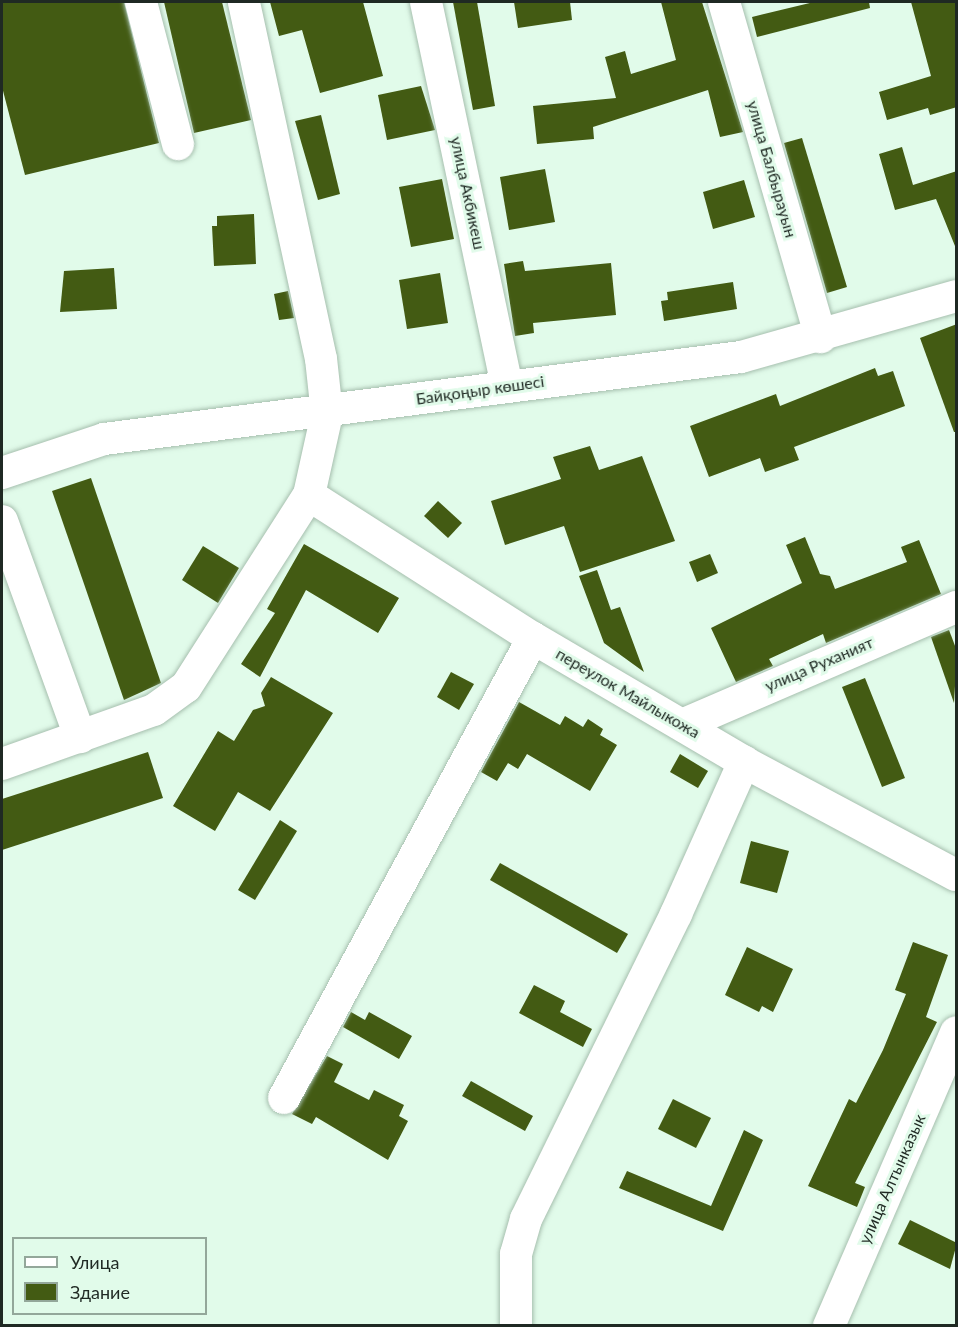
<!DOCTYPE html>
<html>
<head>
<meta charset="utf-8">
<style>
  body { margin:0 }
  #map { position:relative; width:958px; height:1327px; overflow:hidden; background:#e1fbea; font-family:Lato,sans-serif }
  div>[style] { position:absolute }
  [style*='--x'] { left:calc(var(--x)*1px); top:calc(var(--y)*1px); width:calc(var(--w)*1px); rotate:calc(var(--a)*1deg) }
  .building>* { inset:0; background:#435b13 }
  .roads { filter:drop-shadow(0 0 2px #a6bfae) drop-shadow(0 0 2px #a6bfae) }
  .minor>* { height:32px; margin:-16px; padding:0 16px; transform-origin:16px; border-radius:16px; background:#fff }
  span { translate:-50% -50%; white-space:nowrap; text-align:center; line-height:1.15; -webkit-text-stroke:6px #e1fbea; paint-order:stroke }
  .street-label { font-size:16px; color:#1f2923 }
  .frame { position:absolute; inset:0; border:3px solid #1f2923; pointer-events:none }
  .legend { position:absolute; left:12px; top:1237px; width:195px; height:78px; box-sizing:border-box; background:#e1fbea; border:2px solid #93a79a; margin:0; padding:8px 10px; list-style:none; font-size:18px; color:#1f2923 }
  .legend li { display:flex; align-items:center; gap:12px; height:30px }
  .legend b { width:30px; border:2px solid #93a79a }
</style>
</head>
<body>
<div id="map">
  <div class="building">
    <i style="clip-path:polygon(2px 2px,124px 2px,159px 143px,25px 175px,2px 87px)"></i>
    <i style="clip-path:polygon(164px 2px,222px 2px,251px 120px,194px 133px)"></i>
    <i style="clip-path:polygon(270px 2px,363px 2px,383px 76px,320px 93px,302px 30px,279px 36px)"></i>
    <i style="clip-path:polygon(453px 2px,477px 2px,495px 106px,473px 110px)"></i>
    <i style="clip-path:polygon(514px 2px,570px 2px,572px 20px,518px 28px)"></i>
    <i style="clip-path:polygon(661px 2px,702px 2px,743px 132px,720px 137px,708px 90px,593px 127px,594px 139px,537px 144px,533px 106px,616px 98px,605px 57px,625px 51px,631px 74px,676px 60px)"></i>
    <i style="clip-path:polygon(814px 2px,869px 2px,870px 8px,757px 37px,752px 17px)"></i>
    <i style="clip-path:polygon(911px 2px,957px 2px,957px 107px,930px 115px,928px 108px,887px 120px,879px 92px,931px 76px)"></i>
    <i style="clip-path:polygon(421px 86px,435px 130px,387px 140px,378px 95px)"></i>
    <i style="clip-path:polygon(321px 115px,340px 194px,318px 200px,295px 121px)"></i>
    <i style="clip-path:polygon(802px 138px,847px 287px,827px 293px,784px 143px)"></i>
    <i style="clip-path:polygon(902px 147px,913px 185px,957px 171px,957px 251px,936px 199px,895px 210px,879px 154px)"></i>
    <i style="clip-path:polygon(545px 169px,555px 222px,509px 230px,500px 177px)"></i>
    <i style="clip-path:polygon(442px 179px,454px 239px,411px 247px,399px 187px)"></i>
    <i style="clip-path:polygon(744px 180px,755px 217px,713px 229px,703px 192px)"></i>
    <i style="clip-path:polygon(254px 214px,256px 264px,214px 266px,212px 226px,217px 226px,217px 216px)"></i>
    <i style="clip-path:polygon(523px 261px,525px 271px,611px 263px,616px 315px,533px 323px,534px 333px,515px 336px,504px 264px)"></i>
    <i style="clip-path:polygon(114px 268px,117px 309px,60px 312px,64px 271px)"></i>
    <i style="clip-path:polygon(440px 273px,448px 323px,407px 329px,399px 280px)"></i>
    <i style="clip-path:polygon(733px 282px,737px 309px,664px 321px,661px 301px,668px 300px,667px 292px)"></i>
    <i style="clip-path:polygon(288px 291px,294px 318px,279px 320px,274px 294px)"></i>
    <i style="clip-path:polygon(957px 324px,957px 432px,954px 432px,920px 338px)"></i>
    <i style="clip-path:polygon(875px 368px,878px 376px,893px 371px,905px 406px,794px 447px,799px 460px,765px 472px,760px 458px,709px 477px,690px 426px,776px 394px,780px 406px)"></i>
    <i style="clip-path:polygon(590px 446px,599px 470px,642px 456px,675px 541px,580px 572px,564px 526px,505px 545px,491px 501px,561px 479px,553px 457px)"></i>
    <i style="clip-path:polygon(91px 478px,161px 683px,124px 700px,52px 491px)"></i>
    <i style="clip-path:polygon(438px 501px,462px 523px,448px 538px,424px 516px)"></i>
    <i style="clip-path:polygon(805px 537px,820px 574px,830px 576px,835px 589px,907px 562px,901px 547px,919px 540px,941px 594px,826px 643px,823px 634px,769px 659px,773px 666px,736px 682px,711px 628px,802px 583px,786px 545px)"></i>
    <i style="clip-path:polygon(304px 544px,399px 598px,378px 633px,306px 590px,260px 677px,241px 664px,275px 613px,267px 609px)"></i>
    <i style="clip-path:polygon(203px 546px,239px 568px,218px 603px,182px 580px)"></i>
    <i style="clip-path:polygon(710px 554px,718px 573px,697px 582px,689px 562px)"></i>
    <i style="clip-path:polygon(597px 570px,611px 610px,620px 607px,644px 672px,604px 643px,579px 576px)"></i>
    <i style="clip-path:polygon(949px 630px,957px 651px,954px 703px,931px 637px)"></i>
    <i style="clip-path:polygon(451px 672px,474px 684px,459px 710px,437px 697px)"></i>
    <i style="clip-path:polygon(271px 677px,333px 713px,270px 811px,238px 792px,215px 831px,173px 806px,218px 731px,234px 741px,253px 710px,265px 706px,261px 693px)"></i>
    <i style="clip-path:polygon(865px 678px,905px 778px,882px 787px,842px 687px)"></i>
    <i style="clip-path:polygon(519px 702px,560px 725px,565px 716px,583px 727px,588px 719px,603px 729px,600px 735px,617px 745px,590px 791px,527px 754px,518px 769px,508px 763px,497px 781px,481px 772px)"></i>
    <i style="clip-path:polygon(148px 752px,163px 798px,2px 850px,2px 799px)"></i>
    <i style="clip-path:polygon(680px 754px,708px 771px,698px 788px,670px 772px)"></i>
    <i style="clip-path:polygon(280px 820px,297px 831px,255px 900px,238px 890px)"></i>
    <i style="clip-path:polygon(751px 841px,789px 851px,777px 893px,740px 883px)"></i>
    <i style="clip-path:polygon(500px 863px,628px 934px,617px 953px,490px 880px)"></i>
    <i style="clip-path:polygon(913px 942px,948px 955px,926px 1017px,937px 1022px,855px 1183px,865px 1187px,857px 1207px,808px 1186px,849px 1099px,856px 1103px,883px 1050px,906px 994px,895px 990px)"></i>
    <i style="clip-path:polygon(747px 947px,793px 969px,773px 1012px,762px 1006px,759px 1012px,725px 995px)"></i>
    <i style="clip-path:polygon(534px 985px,565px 1001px,560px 1012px,592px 1029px,583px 1047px,519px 1013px)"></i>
    <i style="clip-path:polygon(351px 1012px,365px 1020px,369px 1012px,412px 1036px,399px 1059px,343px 1027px)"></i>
    <i style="clip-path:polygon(327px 1056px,343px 1064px,334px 1082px,369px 1100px,374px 1090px,404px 1105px,399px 1116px,408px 1121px,388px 1160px,316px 1117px,312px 1124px,292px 1114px)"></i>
    <i style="clip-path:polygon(471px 1081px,533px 1116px,525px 1131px,462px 1096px)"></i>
    <i style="clip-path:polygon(673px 1099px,711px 1118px,696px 1148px,658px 1129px)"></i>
    <i style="clip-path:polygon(744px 1130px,763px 1140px,723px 1231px,619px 1188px,627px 1171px,711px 1206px)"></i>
    <i style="clip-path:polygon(910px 1220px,957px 1243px,950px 1269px,898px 1244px)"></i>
  </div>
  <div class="roads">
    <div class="minor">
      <i style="--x:141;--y:2;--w:147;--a:75.4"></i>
      <i style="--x:426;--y:2;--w:391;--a:78.1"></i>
      <i style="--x:724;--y:2;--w:349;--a:73.9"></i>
      <i style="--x:2;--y:473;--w:108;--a:-18.4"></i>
      <i style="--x:104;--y:439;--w:642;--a:-7.34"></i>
      <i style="--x:741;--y:357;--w:223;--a:-15.8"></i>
      <i style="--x:309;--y:495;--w:266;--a:32.6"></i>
      <i style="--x:533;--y:638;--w:245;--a:30.4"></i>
      <i style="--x:744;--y:762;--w:240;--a:28.1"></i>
      <i style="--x:2;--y:521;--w:230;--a:70.1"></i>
      <i style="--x:682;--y:725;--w:298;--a:-23.3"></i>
      <i style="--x:2;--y:764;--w:161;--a:-19.6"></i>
      <i style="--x:154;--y:710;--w:39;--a:-36"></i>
      <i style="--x:186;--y:687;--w:228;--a:-57.4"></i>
      <i style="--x:309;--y:495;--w:83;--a:-77.5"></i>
      <i style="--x:327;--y:414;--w:55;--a:-96.2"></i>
      <i style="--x:321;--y:359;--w:365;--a:-102.2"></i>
      <i style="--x:284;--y:1098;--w:523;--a:-61.57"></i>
      <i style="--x:516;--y:1326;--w:72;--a:-90"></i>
      <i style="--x:516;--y:1254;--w:36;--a:-74"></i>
      <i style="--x:526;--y:1219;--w:340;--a:-63.8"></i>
      <i style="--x:676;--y:914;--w:167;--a:-65.9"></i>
      <i style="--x:829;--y:1326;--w:320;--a:-66.6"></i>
    </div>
  </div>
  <div class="street-label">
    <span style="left:772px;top:169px;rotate:74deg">улица Балбырауын</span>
    <span style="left:468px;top:193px;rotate:78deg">улица Акбикеш</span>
    <span style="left:480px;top:390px;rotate:-8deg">Байқоңыр көшесі</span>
    <span style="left:819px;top:664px;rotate:-23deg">улица Руханият</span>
    <span style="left:628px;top:693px;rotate:30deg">переулок Майлыкожа</span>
    <span style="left:892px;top:1179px;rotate:-66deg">улица Алтынказык</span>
  </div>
  <div class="frame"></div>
  <ul class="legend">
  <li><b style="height:8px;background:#fff"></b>Улица</li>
  <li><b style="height:16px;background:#435b13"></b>Здание</li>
  </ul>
</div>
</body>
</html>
